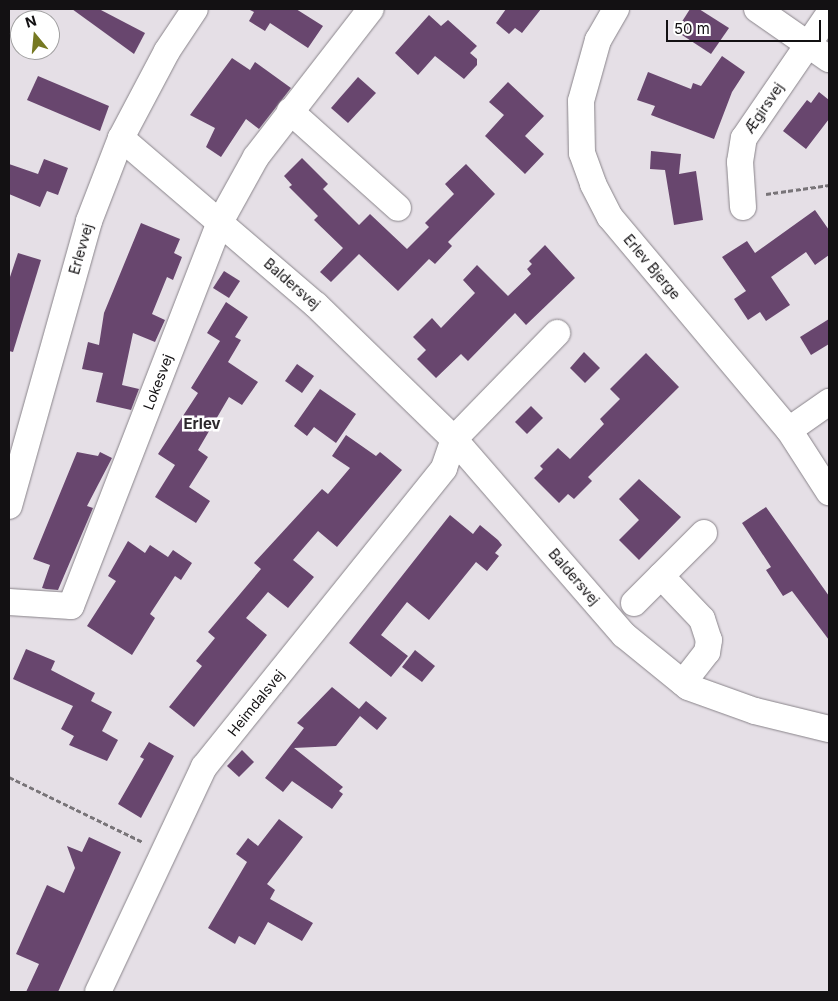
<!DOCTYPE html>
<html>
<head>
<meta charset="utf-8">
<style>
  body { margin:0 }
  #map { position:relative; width:838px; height:1001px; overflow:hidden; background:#e5dfe6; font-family:Inter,sans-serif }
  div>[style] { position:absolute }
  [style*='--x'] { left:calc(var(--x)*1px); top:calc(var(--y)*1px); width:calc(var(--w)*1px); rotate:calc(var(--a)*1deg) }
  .building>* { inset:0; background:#68466e }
  .path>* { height:3px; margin-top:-1.5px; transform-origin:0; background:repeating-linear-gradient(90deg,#787478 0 5px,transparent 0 7.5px) }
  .roads { filter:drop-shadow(0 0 1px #89848a) drop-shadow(0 0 1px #89848a) }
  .minor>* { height:26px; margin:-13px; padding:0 13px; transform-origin:13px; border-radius:13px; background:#fff }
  span { translate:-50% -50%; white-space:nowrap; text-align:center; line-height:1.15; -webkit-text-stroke:5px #fff; paint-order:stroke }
  .street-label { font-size:14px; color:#131113 }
  .neighbourhood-label { font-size:15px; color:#2c282c; font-weight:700 }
  .frame { position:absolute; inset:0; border:10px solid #131113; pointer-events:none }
  .north { position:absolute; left:10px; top:10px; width:50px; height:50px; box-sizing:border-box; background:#fff; border:1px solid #a1a0a1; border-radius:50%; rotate:343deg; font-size:14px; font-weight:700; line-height:20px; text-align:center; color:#131113 }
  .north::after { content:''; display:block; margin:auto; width:18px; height:22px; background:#767922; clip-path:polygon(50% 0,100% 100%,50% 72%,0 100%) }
  .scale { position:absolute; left:666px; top:20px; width:155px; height:22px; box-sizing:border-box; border:2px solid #131113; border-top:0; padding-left:6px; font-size:15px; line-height:18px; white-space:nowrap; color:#131113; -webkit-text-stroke:4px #fff; paint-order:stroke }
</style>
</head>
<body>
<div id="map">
  <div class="building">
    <i style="clip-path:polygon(72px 9px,99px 9px,145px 33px,134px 54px)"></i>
    <i style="clip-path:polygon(248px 9px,296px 9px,323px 26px,308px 48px,270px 23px,265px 31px,249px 21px,254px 12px)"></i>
    <i style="clip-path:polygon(506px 9px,541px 9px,522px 33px,515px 28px,509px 34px,496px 23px)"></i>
    <i style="clip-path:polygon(690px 9px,699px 9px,729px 28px,711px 54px,676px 31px)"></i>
    <i style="clip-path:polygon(429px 15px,441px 26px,448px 20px,477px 46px,470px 53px,477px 59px,477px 65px,464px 79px,435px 56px,418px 75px,395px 53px)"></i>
    <i style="clip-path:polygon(722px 56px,745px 72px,732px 92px,714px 139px,651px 115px,655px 106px,637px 100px,648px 72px,691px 89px,693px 83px,701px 86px)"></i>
    <i style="clip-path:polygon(232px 58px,250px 70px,255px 62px,291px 88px,259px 129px,246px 119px,221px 157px,206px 147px,215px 128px,190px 115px)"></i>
    <i style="clip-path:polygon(38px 76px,109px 106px,100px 131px,27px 100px)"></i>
    <i style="clip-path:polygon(358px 77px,376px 93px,348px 123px,331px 108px)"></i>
    <i style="clip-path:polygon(508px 82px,544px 116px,525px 136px,544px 154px,525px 174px,485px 136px,504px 115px,489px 102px)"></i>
    <i style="clip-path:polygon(819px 92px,829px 100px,829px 119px,806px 149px,783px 131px,807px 100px,811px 103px)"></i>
    <i style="clip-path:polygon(651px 151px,681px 154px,679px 174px,696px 171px,703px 220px,674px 225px,665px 170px,650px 169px)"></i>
    <i style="clip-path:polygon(302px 158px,328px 184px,323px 189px,359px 225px,370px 214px,407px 249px,429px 227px,425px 223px,454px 194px,445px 184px,466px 164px,495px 194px,448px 242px,452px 246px,435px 264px,429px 259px,398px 291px,359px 254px,331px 282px,320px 272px,343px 248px,314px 220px,318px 216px,289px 187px,292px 185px,284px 176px)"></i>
    <i style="clip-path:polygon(44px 159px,68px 168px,58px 195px,47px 191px,40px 207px,9px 194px,9px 164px,38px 174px)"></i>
    <i style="clip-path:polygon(815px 210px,829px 230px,829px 255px,815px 265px,806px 252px,771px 277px,790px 305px,766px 321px,760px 312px,748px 320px,734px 299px,746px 291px,722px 257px,747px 241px,755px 253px)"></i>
    <i style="clip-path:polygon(141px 223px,180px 239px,174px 253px,182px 257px,173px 280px,167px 277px,152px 314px,165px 320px,155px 342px,133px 333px,122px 385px,139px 389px,131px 410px,96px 402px,103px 373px,82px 369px,88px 342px,99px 345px,104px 313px)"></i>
    <i style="clip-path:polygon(545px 245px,575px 278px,526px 325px,515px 313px,468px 361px,461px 354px,436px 378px,417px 359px,426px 350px,413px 337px,432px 318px,441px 328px,475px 293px,463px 280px,477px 265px,508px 296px,531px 274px,527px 269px,532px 264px,529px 261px)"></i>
    <i style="clip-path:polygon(18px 253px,41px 260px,13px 352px,9px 351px,9px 280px)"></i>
    <i style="clip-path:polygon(224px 271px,240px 281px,229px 298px,213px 288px)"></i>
    <i style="clip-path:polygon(226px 302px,248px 317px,235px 337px,241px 340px,228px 362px,258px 382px,242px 405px,229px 397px,198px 450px,208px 457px,189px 487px,210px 501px,196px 523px,155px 497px,175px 465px,158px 454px,198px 393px,191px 388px,220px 341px,207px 333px)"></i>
    <i style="clip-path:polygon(829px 319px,829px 344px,811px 355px,800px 337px)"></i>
    <i style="clip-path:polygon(584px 352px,600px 368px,585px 383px,570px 368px)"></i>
    <i style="clip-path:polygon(646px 353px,679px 387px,588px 477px,592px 481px,574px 499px,568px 494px,559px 503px,534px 478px,543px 469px,540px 466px,558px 448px,570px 459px,604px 424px,600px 419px,620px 399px,610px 389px)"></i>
    <i style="clip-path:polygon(297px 364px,314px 376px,302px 393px,285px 381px)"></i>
    <i style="clip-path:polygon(320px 389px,356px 414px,336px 443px,314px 427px,307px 436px,294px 426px)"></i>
    <i style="clip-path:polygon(531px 406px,543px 418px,527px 434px,515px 422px)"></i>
    <i style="clip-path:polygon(346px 435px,376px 456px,380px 452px,402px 470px,337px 547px,318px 531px,293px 560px,314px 577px,288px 608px,268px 592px,246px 618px,267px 635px,194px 727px,169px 707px,202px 666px,196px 661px,215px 638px,208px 632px,261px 569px,254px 563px,322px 489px,328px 494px,350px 468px,332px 456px)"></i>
    <i style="clip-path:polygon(77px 452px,98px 456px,100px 452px,112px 458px,87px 506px,93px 508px,58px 590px,46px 589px,42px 588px,50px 565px,33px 559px)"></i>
    <i style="clip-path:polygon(639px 479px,681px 517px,639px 560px,619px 540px,639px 520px,619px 499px)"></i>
    <i style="clip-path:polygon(766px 507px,829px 596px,829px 640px,792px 591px,783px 596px,766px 570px,771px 567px,742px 523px)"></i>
    <i style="clip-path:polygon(450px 515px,473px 534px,480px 525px,498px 540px,502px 545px,495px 553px,499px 556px,487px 571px,476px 562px,429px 620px,407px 602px,381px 635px,408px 656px,391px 677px,349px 643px)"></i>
    <i style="clip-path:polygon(128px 541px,145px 553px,150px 545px,168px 557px,173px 550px,192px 563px,181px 580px,175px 576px,150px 614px,155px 618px,132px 655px,87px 626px,116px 581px,108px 576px)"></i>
    <i style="clip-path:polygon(26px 649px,55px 661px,51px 670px,95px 693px,91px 701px,112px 712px,102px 731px,118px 740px,107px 761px,69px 745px,74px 736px,61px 729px,73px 706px,13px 679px)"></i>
    <i style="clip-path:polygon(415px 650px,435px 666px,422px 682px,402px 667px)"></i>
    <i style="clip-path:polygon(332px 687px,359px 709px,366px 701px,387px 718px,377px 730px,360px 716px,336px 746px,294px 748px,343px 787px,339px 791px,343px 794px,332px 809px,292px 781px,283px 792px,265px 778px,304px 728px,297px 723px)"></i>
    <i style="clip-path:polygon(149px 742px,174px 756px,141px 818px,118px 804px,144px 759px,140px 757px)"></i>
    <i style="clip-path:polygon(242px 750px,254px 762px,239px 777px,227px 766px)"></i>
    <i style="clip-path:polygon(279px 819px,303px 837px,267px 884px,275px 890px,270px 899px,313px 923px,302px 941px,268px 922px,255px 945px,239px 936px,235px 944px,208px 928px,247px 862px,236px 854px,248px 838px,258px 846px)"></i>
    <i style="clip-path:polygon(89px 837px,121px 852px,58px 992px,26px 992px,39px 964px,16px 954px,47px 885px,64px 893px,75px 868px,67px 846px,82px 852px)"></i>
  </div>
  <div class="path">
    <i style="--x:766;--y:194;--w:64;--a:-8.1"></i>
    <i style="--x:9;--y:777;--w:149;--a:25.9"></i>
  </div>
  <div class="roads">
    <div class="minor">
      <i style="--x:616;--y:9;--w:36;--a:120"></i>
      <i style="--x:598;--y:40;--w:63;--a:105.6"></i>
      <i style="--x:581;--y:101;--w:52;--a:88.9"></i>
      <i style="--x:582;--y:153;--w:33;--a:70"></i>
      <i style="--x:593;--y:184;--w:37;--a:63"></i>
      <i style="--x:610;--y:217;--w:278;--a:50"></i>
      <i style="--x:789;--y:430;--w:74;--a:57.2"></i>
      <i style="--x:757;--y:9;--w:88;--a:34.8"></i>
      <i style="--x:290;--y:111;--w:145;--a:41.9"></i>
      <i style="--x:121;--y:138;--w:257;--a:40.6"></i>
      <i style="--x:316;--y:305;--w:192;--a:44.2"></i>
      <i style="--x:454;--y:439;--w:259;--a:49.1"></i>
      <i style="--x:624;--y:635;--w:82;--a:39.1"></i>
      <i style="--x:688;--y:687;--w:71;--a:19.7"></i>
      <i style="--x:755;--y:711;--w:76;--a:13.7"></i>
      <i style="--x:743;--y:207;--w:45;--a:-93.8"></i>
      <i style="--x:740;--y:162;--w:24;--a:-81"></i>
      <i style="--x:744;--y:138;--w:150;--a:-55.6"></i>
      <i style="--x:789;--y:430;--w:49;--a:-35"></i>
      <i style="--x:9;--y:506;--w:296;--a:-74.3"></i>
      <i style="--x:89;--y:221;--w:89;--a:-68.9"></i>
      <i style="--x:121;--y:138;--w:98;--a:-62.1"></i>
      <i style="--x:167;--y:51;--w:50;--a:-56.3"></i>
      <i style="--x:661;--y:576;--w:59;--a:46.4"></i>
      <i style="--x:702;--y:619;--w:22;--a:72"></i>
      <i style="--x:709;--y:640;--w:12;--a:99"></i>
      <i style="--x:707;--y:652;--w:39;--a:128"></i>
      <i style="--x:9;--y:602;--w:62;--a:3.7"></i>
      <i style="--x:71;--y:606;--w:412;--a:-68.8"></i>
      <i style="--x:220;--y:222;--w:74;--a:-61"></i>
      <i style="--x:256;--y:157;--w:187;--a:-52.2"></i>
      <i style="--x:634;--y:603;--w:99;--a:-45"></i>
      <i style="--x:98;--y:992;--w:249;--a:-64.8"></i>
      <i style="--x:204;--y:767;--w:383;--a:-51.2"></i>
      <i style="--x:444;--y:468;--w:31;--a:-71"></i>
      <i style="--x:454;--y:439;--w:148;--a:-45.8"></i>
    </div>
  </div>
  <div class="street-label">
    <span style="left:764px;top:108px;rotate:-56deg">Ægirsvej</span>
    <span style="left:81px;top:249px;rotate:-74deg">Erlevvej</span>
    <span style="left:652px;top:267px;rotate:50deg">Erlev Bjerge</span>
    <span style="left:292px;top:284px;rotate:41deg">Baldersvej</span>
    <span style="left:158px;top:382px;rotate:-69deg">Lokesvej</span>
    <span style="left:574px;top:577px;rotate:49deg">Baldersvej</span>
    <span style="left:256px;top:703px;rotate:-51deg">Heimdalsvej</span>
  </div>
  <div class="neighbourhood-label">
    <span style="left:202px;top:424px">Erlev</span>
  </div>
  <div class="frame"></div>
  <div class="north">N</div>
  <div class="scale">50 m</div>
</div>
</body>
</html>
